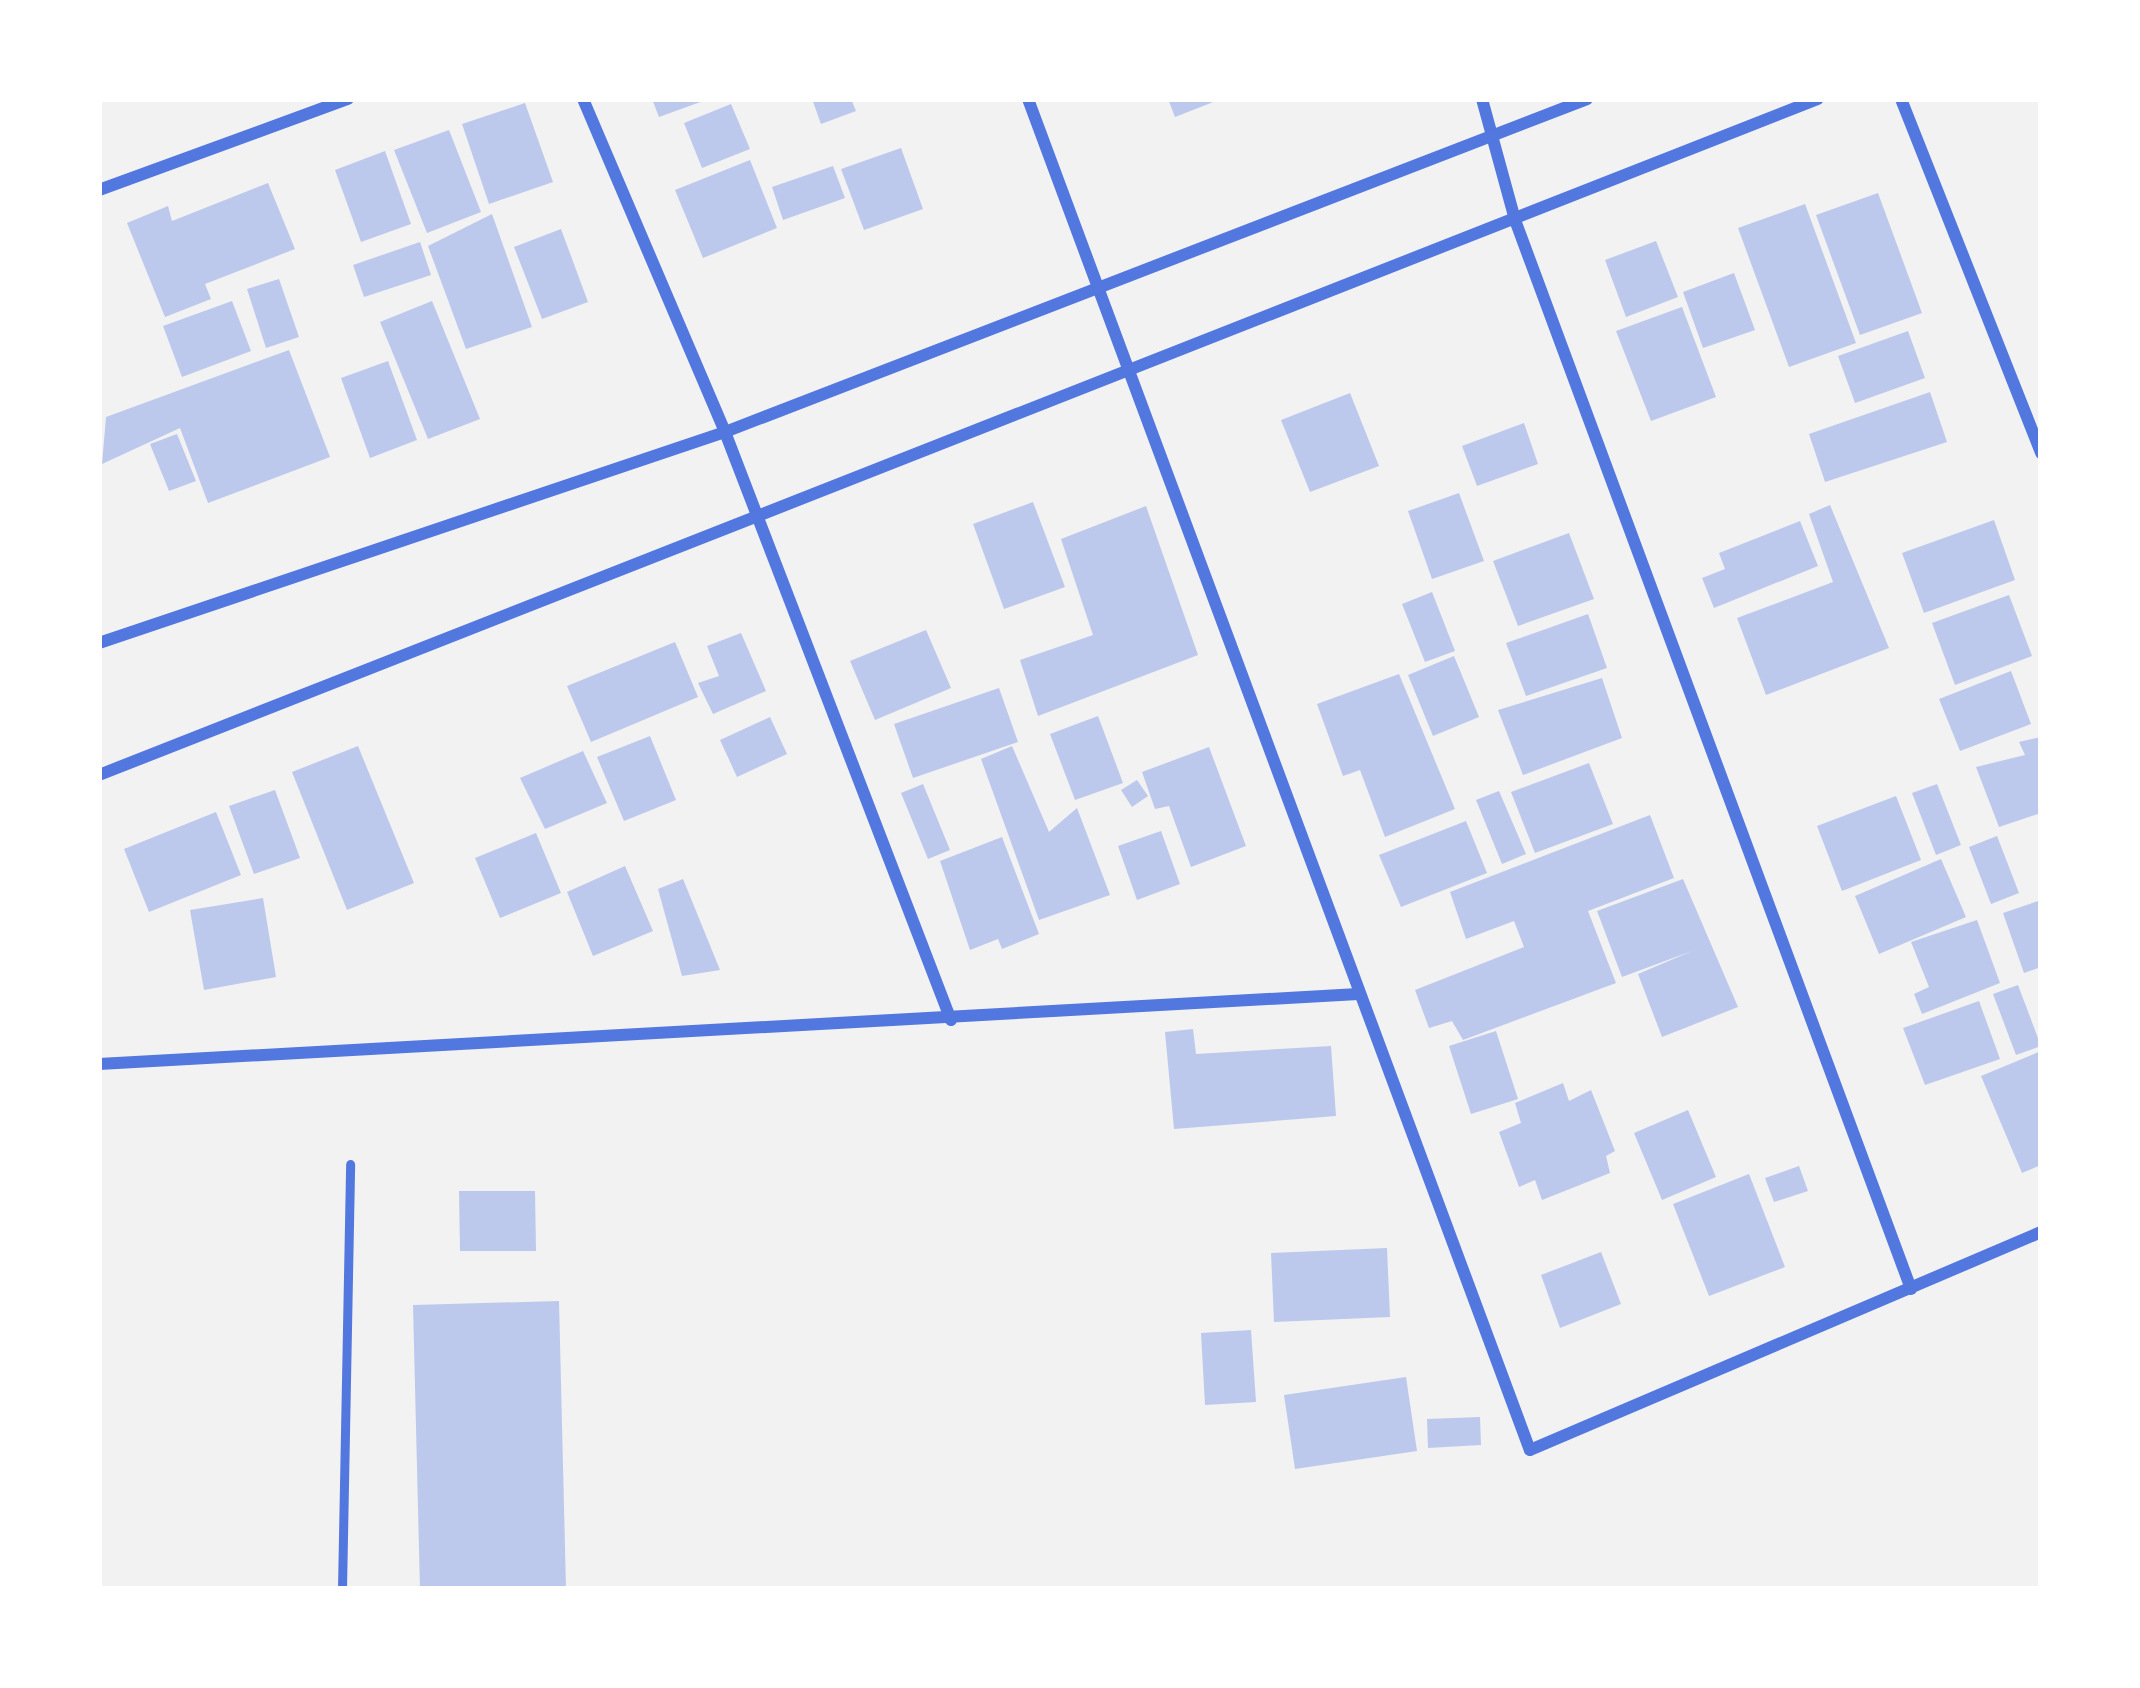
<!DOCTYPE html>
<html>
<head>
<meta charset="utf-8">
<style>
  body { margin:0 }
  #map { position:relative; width:2140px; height:1688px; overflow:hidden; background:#f2f2f2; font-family:Manrope,sans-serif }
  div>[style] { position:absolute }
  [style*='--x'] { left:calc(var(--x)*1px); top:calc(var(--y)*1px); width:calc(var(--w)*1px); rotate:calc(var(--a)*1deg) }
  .building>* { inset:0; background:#bdc9ec }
  .service>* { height:9px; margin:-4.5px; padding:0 4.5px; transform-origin:4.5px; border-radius:4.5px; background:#5277de }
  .minor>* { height:12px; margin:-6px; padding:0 6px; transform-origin:6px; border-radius:6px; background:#5277de }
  span { translate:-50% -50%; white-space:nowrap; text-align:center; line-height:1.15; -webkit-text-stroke:12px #fff; paint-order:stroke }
  .frame { position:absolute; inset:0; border:102px solid #fff; pointer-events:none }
</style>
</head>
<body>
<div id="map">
  <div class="building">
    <i style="clip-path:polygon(652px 99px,706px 99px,706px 100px,659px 117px)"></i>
    <i style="clip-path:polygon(812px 99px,851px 99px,856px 111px,821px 124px)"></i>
    <i style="clip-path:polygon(1168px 99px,1221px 99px,1175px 117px)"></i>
    <i style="clip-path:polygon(525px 103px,553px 182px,489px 204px,462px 124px)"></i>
    <i style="clip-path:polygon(731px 104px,750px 149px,702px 168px,684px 123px)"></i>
    <i style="clip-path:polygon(449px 130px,481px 212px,427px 233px,394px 150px)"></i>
    <i style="clip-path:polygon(901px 148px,923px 209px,864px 230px,841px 169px)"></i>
    <i style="clip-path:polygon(385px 151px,411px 224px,361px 242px,335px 170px)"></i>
    <i style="clip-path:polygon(750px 160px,777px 228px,703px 258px,675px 190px)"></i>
    <i style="clip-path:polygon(833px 166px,845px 198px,783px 220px,772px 187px)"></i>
    <i style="clip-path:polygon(268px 183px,295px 249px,205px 284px,211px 299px,165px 317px,127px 223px,168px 206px,172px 221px)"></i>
    <i style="clip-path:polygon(1878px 193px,1922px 313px,1860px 335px,1816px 215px)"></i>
    <i style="clip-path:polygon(1805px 204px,1856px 343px,1789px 367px,1738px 228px)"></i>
    <i style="clip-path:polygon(492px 214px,532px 327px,466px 349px,428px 246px)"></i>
    <i style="clip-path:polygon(561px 229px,588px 302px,542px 319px,514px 247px)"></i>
    <i style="clip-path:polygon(1656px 241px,1678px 297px,1626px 317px,1605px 260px)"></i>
    <i style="clip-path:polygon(420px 242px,431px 275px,364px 297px,353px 265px)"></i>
    <i style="clip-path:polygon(1734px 273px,1755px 330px,1703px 348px,1683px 292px)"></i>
    <i style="clip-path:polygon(279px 279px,299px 337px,266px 348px,247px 289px)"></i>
    <i style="clip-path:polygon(232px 301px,251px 351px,182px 377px,163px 326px)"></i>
    <i style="clip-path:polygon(432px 301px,480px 419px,428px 439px,380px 322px)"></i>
    <i style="clip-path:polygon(1682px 307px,1716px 397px,1651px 421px,1616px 331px)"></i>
    <i style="clip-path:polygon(1908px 331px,1925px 378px,1855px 403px,1838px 356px)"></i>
    <i style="clip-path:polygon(289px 350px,330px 457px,208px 503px,180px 428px,102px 464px,106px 417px)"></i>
    <i style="clip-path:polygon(388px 361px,417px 440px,370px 458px,341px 378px)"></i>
    <i style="clip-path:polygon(1930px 392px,1947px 442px,1825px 482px,1809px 434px)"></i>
    <i style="clip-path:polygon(1350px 393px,1379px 466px,1310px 492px,1281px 420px)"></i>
    <i style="clip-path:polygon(1524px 423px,1538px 464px,1477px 486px,1462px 446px)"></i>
    <i style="clip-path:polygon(177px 434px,196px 481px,169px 491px,150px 444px)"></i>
    <i style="clip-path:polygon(1459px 493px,1484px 561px,1432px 579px,1408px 511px)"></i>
    <i style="clip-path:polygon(1033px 502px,1065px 587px,1004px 609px,973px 524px)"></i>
    <i style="clip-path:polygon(1830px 505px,1889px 648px,1766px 695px,1737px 618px,1833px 582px,1809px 514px)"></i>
    <i style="clip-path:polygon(1146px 506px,1198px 655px,1038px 716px,1020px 660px,1093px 635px,1061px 539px)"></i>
    <i style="clip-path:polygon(1994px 520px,2015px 580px,1924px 613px,1902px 553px)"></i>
    <i style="clip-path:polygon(1800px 521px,1818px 566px,1714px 608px,1702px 578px,1725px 569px,1719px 553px)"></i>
    <i style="clip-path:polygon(1569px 533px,1594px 599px,1518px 626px,1493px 561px)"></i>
    <i style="clip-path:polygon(1432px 592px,1455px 651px,1425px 662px,1402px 604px)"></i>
    <i style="clip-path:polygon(2009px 595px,2032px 656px,1955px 685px,1932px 623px)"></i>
    <i style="clip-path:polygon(1588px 614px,1607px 668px,1526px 696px,1506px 643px)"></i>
    <i style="clip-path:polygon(926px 630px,951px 688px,875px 720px,850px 661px)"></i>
    <i style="clip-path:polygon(741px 633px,766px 691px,713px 714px,698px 683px,719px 676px,707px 646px)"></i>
    <i style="clip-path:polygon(675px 642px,698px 697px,591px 742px,567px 686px)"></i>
    <i style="clip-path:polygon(1454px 656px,1479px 717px,1433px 736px,1408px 675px)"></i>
    <i style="clip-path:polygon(2011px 671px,2031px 724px,1960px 751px,1939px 699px)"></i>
    <i style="clip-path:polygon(1399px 674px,1455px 809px,1385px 837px,1360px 770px,1343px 776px,1317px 704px)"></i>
    <i style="clip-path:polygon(1602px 678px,1622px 738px,1523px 775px,1498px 710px)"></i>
    <i style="clip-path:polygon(999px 688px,1018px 742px,913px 778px,894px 724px)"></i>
    <i style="clip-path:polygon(1098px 716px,1123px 783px,1075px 800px,1050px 734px)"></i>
    <i style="clip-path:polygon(770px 717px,787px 754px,737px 777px,720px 740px)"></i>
    <i style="clip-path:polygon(650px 736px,676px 800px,624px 821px,597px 757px)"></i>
    <i style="clip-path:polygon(2041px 737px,2041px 813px,1999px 827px,1976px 767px,2025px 755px,2019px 742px)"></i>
    <i style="clip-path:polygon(358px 746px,414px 883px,347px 910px,292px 772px)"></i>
    <i style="clip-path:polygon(1012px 746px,1049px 832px,1077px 808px,1110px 895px,1039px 920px,981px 759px)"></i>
    <i style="clip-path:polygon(1209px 747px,1246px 846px,1191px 867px,1169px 806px,1155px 809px,1142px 772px)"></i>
    <i style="clip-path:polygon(583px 751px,607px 803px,545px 829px,520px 778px)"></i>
    <i style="clip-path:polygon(1589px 763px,1613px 824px,1535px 853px,1511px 792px)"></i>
    <i style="clip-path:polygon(1137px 780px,1148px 796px,1132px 807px,1121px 790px)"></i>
    <i style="clip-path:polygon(923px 784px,950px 850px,928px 859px,901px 793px)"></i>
    <i style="clip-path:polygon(1937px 784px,1961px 845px,1936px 855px,1912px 793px)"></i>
    <i style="clip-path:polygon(275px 790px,300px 858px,254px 874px,229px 806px)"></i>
    <i style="clip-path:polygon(1499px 791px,1526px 854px,1502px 864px,1476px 800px)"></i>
    <i style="clip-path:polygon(1896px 796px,1921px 860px,1842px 891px,1817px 826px)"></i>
    <i style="clip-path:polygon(216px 812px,241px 875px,149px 912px,124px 849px)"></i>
    <i style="clip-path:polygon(1650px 815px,1674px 878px,1588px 911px,1616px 983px,1463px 1040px,1452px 1021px,1429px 1028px,1415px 990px,1524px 947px,1514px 921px,1466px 939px,1450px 892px)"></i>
    <i style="clip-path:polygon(1466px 821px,1487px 873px,1401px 907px,1379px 855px)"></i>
    <i style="clip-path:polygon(1161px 831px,1180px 884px,1137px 900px,1118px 846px)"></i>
    <i style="clip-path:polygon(536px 833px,561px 893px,500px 918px,475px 858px)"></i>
    <i style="clip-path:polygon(1997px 836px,2019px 893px,1991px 904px,1969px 847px)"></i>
    <i style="clip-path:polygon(1002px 837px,1039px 934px,1002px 949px,998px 939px,970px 950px,940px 861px)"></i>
    <i style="clip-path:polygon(1941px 859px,1966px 917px,1879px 954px,1855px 896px)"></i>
    <i style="clip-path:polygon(625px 866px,653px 931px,593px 956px,567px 892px)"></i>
    <i style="clip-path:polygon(683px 879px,720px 970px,682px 976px,658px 889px)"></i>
    <i style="clip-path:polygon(1683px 879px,1738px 1007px,1662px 1037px,1638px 974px,1692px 951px,1622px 977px,1597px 911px)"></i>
    <i style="clip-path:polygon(263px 898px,276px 977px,204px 990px,190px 910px)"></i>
    <i style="clip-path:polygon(2041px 900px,2041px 967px,2024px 973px,2003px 913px)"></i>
    <i style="clip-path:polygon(1977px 920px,2000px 983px,1922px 1014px,1914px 994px,1929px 987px,1911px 942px)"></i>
    <i style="clip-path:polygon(2018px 985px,2041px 1046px,2016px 1055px,1993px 994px)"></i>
    <i style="clip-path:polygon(1979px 1001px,2000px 1059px,1925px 1085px,1903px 1028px)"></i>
    <i style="clip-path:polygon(1193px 1029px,1196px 1054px,1331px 1046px,1336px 1116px,1174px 1129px,1165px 1032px)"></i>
    <i style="clip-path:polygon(1496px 1031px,1518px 1099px,1471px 1114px,1449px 1046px)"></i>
    <i style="clip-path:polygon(2041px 1051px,2041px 1165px,2022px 1173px,1981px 1076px)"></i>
    <i style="clip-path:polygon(1563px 1083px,1569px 1101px,1591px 1090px,1615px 1151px,1606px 1156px,1610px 1173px,1542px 1200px,1535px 1180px,1519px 1187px,1499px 1132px,1521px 1123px,1515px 1103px)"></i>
    <i style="clip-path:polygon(1688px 1110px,1716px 1177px,1662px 1200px,1634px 1133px)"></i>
    <i style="clip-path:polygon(1799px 1166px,1808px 1191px,1774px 1202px,1765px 1178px)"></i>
    <i style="clip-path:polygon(1749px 1174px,1785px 1267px,1709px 1296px,1673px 1204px)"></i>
    <i style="clip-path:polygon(459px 1191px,535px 1191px,536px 1251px,460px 1251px)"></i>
    <i style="clip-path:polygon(1387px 1248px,1390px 1317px,1274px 1322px,1271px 1253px)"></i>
    <i style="clip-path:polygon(1601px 1252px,1621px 1304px,1560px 1328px,1541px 1275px)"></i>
    <i style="clip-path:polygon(559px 1301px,566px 1589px,420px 1589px,413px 1305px)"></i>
    <i style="clip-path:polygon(1251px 1330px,1256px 1402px,1205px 1405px,1201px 1333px)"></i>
    <i style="clip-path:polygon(1406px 1377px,1417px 1451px,1295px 1469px,1284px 1395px)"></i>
    <i style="clip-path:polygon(1480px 1417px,1481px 1445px,1428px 1448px,1427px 1419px)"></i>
  </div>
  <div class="service">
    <i style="--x:342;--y:1589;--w:425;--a:-88.9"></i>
  </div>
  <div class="minor">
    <i style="--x:583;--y:99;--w:362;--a:66.9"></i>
    <i style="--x:725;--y:432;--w:630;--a:68.98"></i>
    <i style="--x:1028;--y:99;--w:1441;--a:69.62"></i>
    <i style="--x:1530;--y:1450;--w:556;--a:-23.1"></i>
    <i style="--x:1482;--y:99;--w:125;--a:74.7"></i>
    <i style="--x:1515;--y:220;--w:1140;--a:69.67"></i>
    <i style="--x:1901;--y:99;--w:381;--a:68.4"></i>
    <i style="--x:99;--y:190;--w:265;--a:-20.1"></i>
    <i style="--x:99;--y:643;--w:661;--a:-18.63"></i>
    <i style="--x:725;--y:432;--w:924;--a:-21.12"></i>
    <i style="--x:99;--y:775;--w:1847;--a:-21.47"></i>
    <i style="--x:99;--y:1064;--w:1261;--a:-3.18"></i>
  </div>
  <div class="frame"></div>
</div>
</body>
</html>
